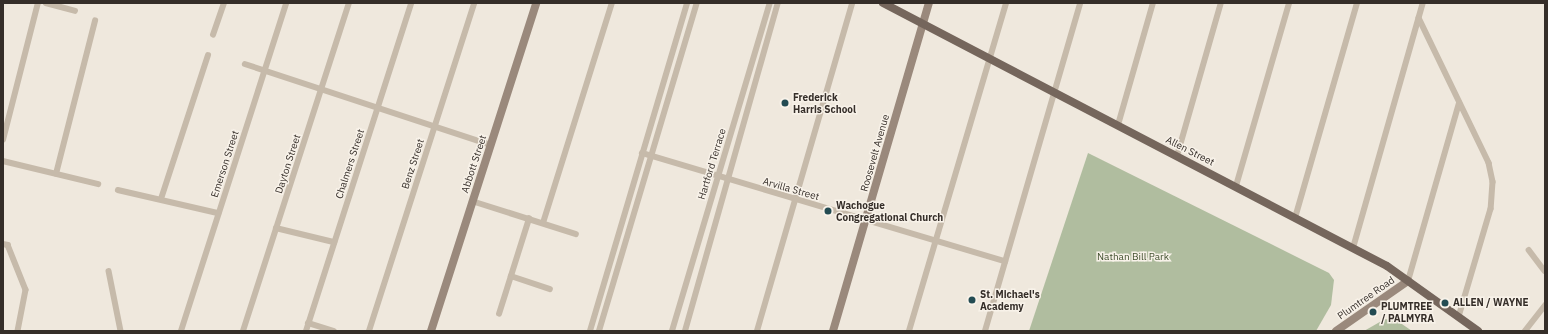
<!DOCTYPE html>
<html>
<head>
<meta charset="utf-8">
<style>
  body { margin:0 }
  #map { position:relative; width:1548px; height:334px; overflow:hidden; background:#efe8dd; font-family:"IBM Plex Sans",sans-serif }
  div>[style] { position:absolute }
  [style*='--x'] { left:calc(var(--x)*1px); top:calc(var(--y)*1px); width:calc(var(--w)*1px); rotate:calc(var(--a)*1deg) }
  .green>* { inset:0; background:#b0bd9f }
  .street>* { height:5.5px; margin:-2.75px; padding:0 2.75px; transform-origin:2.75px; border-radius:2.75px; background:#c6baaa }
  .secondary>* { height:8px; margin:-4px; padding:0 4px; transform-origin:4px; border-radius:4px; background:#9a897c }
  .primary>* { height:8px; margin:-4px; padding:0 4px; transform-origin:4px; border-radius:4px; background:#75665c }
  .dots>* { width:11px; height:11px; translate:-50% -50%; box-sizing:border-box; border:2px solid #f8f2e9; border-radius:50% }
  span { translate:-50% -50%; white-space:nowrap; text-align:center; line-height:1.15; -webkit-text-stroke:3px #f8f2e9; paint-order:stroke }
  .poi-label { font-size:10px; color:#352e29; font-weight:700 }
  .left { translate:0 -50%; text-align:left }
  .street-label { font-size:10px; color:#352e29 }
  .park-label { font-size:10px; color:#41502f }
  .frame { position:absolute; inset:0; border:4px solid #352e29; pointer-events:none }
</style>
</head>
<body>
<div id="map">
  <div class="green">
    <i style="clip-path:polygon(1088px 153px,1329px 273px,1334px 280px,1331px 305px,1316px 331px,1029px 331px)"></i>
    <i style="clip-path:polygon(1385px 319px,1399px 322px,1412px 331px,1364px 331px)"></i>
  </div>
  <div class="street">
    <i style="--x:46;--y:3;--w:30;--a:15"></i>
    <i style="--x:1419;--y:18;--w:161;--a:64.2"></i>
    <i style="--x:1489;--y:163;--w:19;--a:78"></i>
    <i style="--x:1493;--y:182;--w:27;--a:94"></i>
    <i style="--x:1491;--y:209;--w:113;--a:106.5"></i>
    <i style="--x:213;--y:35;--w:34;--a:-71"></i>
    <i style="--x:245;--y:64;--w:259;--a:18.2"></i>
    <i style="--x:1118;--y:125;--w:127;--a:-74"></i>
    <i style="--x:3;--y:140;--w:141;--a:-75.7"></i>
    <i style="--x:642;--y:153;--w:379;--a:16.6"></i>
    <i style="--x:1177;--y:156;--w:159;--a:-74"></i>
    <i style="--x:3;--y:161;--w:98;--a:13.6"></i>
    <i style="--x:56;--y:174;--w:158;--a:-75.7"></i>
    <i style="--x:1236;--y:186;--w:191;--a:-73.8"></i>
    <i style="--x:118;--y:190;--w:103;--a:13"></i>
    <i style="--x:161;--y:199;--w:151;--a:-71.9"></i>
    <i style="--x:472;--y:201;--w:109;--a:17.6"></i>
    <i style="--x:1295;--y:218;--w:224;--a:-73.9"></i>
    <i style="--x:543;--y:223;--w:231;--a:-72.6"></i>
    <i style="--x:276;--y:228;--w:60;--a:13.6"></i>
    <i style="--x:3;--y:244;--w:5;--a:11"></i>
    <i style="--x:8;--y:245;--w:48;--a:68.2"></i>
    <i style="--x:26;--y:290;--w:42;--a:101"></i>
    <i style="--x:1353;--y:248;--w:255;--a:-74.1"></i>
    <i style="--x:1529;--y:250;--w:26;--a:53"></i>
    <i style="--x:109;--y:271;--w:61;--a:78.7"></i>
    <i style="--x:511;--y:276;--w:41;--a:18.4"></i>
    <i style="--x:1408;--y:281;--w:185;--a:-74"></i>
    <i style="--x:499;--y:314;--w:100;--a:-72.5"></i>
    <i style="--x:308;--y:323;--w:27;--a:17"></i>
    <i style="--x:181;--y:331;--w:344;--a:-72.2"></i>
    <i style="--x:243;--y:331;--w:345;--a:-72.1"></i>
    <i style="--x:306;--y:331;--w:344;--a:-72.2"></i>
    <i style="--x:369;--y:331;--w:344;--a:-72.2"></i>
    <i style="--x:590;--y:331;--w:342;--a:-73.5"></i>
    <i style="--x:599;--y:331;--w:342;--a:-73.4"></i>
    <i style="--x:672;--y:331;--w:342;--a:-73.4"></i>
    <i style="--x:685;--y:331;--w:341;--a:-74.2"></i>
    <i style="--x:757;--y:331;--w:341;--a:-73.8"></i>
    <i style="--x:909;--y:331;--w:342;--a:-73.5"></i>
    <i style="--x:985;--y:331;--w:341;--a:-73.8"></i>
    <i style="--x:1525;--y:331;--w:33;--a:-52"></i>
  </div>
  <div class="secondary">
    <i style="--x:431;--y:331;--w:344;--a:-72.2"></i>
    <i style="--x:833;--y:331;--w:342;--a:-73.7"></i>
    <i style="--x:1336;--y:331;--w:88;--a:-34.8"></i>
  </div>
  <div class="primary">
    <i style="--x:883;--y:3;--w:568;--a:27.56"></i>
    <i style="--x:1387;--y:266;--w:112;--a:35.5"></i>
  </div>
  <div class="dots">
    <i style="left:785px;top:103px;background:#234b52"></i>
    <i style="left:828px;top:211px;background:#234b52"></i>
    <i style="left:972px;top:300px;background:#234b52"></i>
    <i style="left:1445px;top:303px;background:#234b52"></i>
    <i style="left:1373px;top:312px;background:#234b52"></i>
  </div>
  <div class="poi-label">
    <span class="left" style="left:793px;top:103px">Frederick<br>Harris School</span>
    <span class="left" style="left:836px;top:211px">Wachogue<br>Congregational Church</span>
    <span class="left" style="left:980px;top:300px">St. Michael's<br>Academy</span>
    <span class="left" style="left:1453px;top:303px">ALLEN / WAYNE</span>
    <span class="left" style="left:1381px;top:312px">PLUMTREE<br>/ PALMYRA</span>
  </div>
  <div class="street-label">
    <span style="left:1190px;top:151px;rotate:27deg">Allen Street</span>
    <span style="left:875px;top:153px;rotate:-74deg">Roosevelt Avenue</span>
    <span style="left:225px;top:164px;rotate:-72deg">Emerson Street</span>
    <span style="left:288px;top:164px;rotate:-72deg">Dayton Street</span>
    <span style="left:350px;top:164px;rotate:-72deg">Chalmers Street</span>
    <span style="left:413px;top:164px;rotate:-72deg">Benz Street</span>
    <span style="left:474px;top:164px;rotate:-72deg">Abbott Street</span>
    <span style="left:712px;top:164px;rotate:-73deg">Hartford Terrace</span>
    <span style="left:791px;top:189px;rotate:16deg">Arvilla Street</span>
    <span style="left:1366px;top:298px;rotate:-35deg">Plumtree Road</span>
  </div>
  <div class="park-label">
    <span style="left:1133px;top:257px">Nathan Bill Park</span>
  </div>
  <div class="frame"></div>
</div>
</body>
</html>
